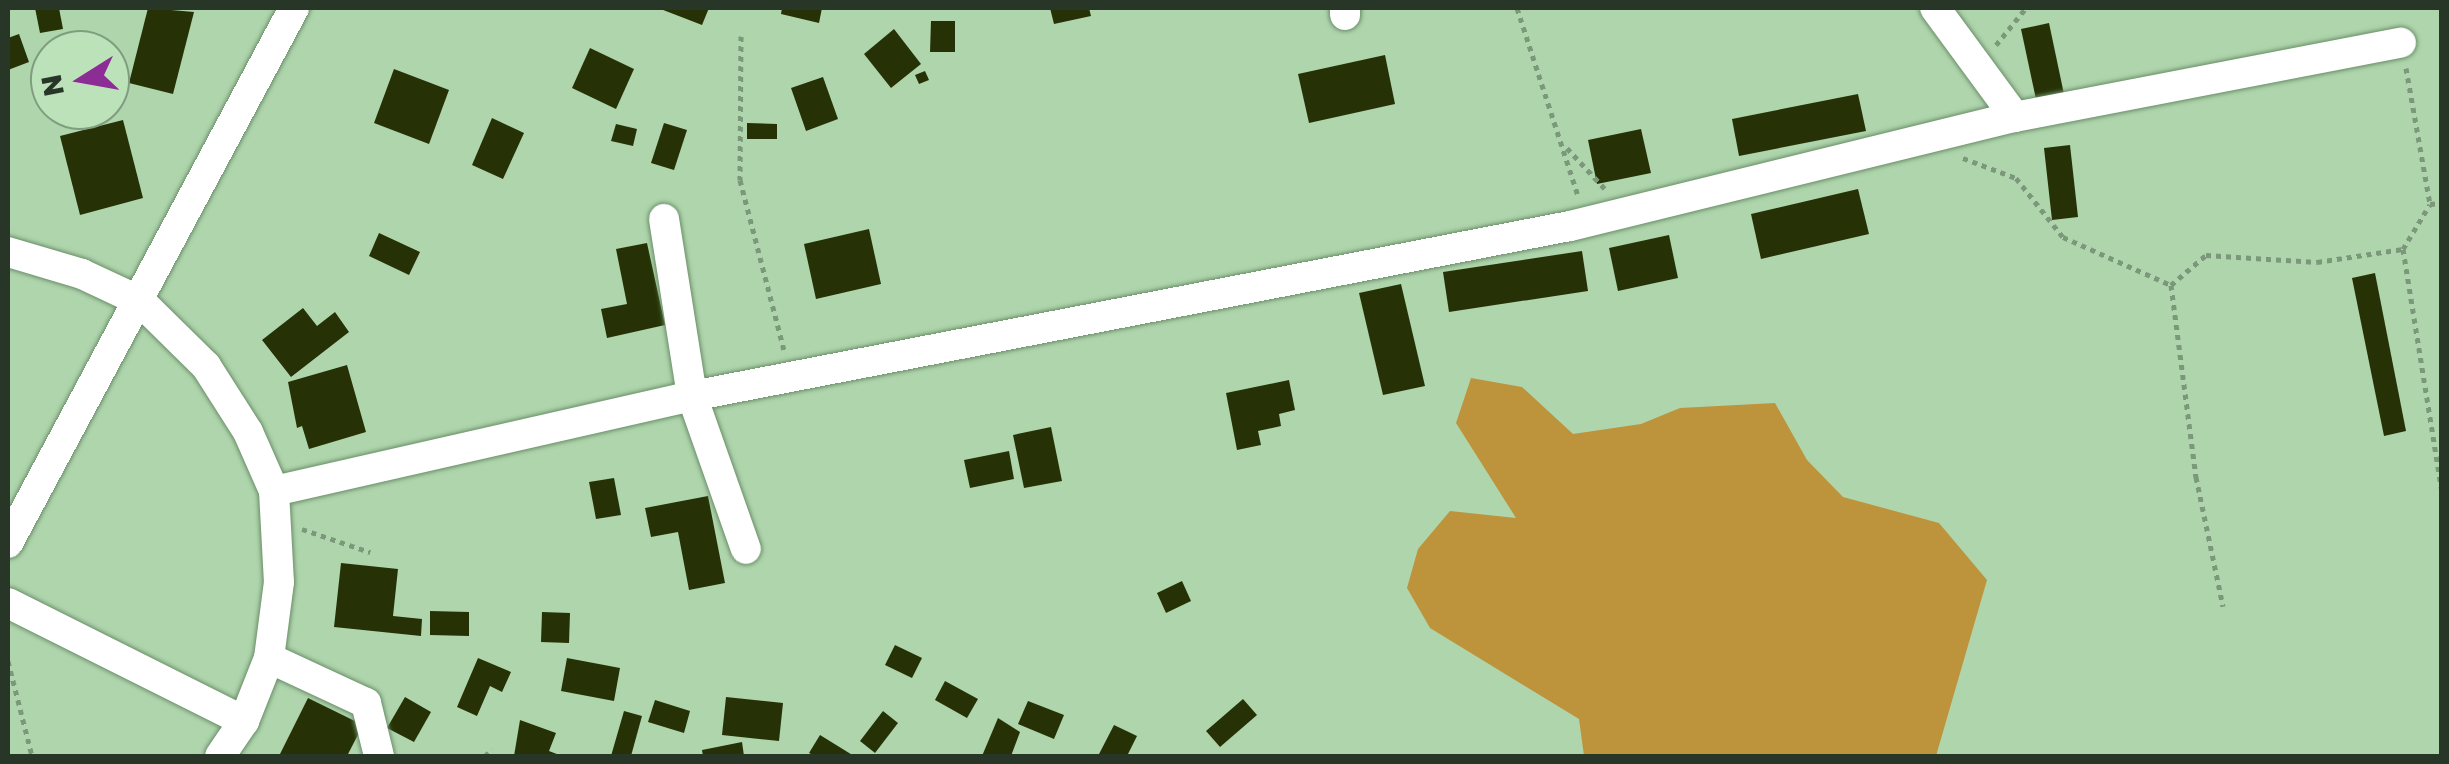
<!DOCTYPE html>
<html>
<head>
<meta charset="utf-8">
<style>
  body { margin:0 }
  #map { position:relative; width:2449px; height:764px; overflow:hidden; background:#afd5ad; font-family:"Golos Text",sans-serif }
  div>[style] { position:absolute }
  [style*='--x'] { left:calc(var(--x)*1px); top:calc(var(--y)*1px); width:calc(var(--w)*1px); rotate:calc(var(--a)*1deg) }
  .green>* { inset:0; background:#bd943b }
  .building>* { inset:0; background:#263205 }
  .path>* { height:5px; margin-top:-2.5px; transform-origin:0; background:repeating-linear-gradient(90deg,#7b987a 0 5px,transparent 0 10px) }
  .roads { filter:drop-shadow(0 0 2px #6a8e68) drop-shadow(0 0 2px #6a8e68) }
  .street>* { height:30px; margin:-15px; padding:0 15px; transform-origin:15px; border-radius:15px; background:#fff }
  span { translate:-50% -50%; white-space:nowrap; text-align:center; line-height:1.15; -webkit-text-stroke:10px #bce2ba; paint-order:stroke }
  .frame { position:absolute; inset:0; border:10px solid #273626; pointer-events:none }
  .north { position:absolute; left:30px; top:30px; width:100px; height:100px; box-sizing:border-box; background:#bce2ba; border:2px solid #809d7f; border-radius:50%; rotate:259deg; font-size:28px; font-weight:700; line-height:40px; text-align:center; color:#273626 }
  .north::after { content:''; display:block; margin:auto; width:35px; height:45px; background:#8c2d96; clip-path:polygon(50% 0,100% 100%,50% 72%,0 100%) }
</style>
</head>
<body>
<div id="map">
  <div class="green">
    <i style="clip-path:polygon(1471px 378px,1522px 387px,1573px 434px,1641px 424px,1680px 408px,1775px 403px,1807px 460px,1843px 497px,1939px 523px,1987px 580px,1936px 756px,1584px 756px,1579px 719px,1430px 628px,1407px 588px,1418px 549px,1450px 511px,1516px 518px,1456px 423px)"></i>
  </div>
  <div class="building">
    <i style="clip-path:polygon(35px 8px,59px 8px,63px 29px,40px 33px)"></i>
    <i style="clip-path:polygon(148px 8px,194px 12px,173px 94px,129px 83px)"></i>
    <i style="clip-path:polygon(658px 8px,709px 8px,702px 25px)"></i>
    <i style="clip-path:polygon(782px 8px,822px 8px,819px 23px,781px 14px)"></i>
    <i style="clip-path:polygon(1050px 8px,1089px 8px,1091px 16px,1054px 24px)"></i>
    <i style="clip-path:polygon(931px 21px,955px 21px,955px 52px,930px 52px)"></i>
    <i style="clip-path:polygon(2049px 23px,2065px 99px,2037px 104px,2021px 29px)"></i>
    <i style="clip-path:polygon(894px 29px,921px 64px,891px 88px,864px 54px)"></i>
    <i style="clip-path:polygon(19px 34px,29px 62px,8px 70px,8px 38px)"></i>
    <i style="clip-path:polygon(590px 48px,634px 69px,616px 109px,572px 88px)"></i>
    <i style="clip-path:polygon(1385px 55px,1395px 104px,1309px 123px,1298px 74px)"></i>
    <i style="clip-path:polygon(394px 69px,449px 90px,429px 144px,374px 123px)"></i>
    <i style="clip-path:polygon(925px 71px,929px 80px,919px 84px,915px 75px)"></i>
    <i style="clip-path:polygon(823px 77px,838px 119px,806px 131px,791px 88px)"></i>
    <i style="clip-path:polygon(1858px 94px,1866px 131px,1739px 156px,1732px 119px)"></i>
    <i style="clip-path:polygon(492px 118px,524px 133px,503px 179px,472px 165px)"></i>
    <i style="clip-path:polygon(123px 120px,143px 198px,80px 215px,60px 136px)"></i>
    <i style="clip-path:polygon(664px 123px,687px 130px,674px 170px,651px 163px)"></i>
    <i style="clip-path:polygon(747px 123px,777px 124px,777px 139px,747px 139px)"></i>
    <i style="clip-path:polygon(616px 124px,637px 129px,633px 146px,611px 141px)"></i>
    <i style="clip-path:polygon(1641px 129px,1651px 173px,1597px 184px,1588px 140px)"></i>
    <i style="clip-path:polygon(2070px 145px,2078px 217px,2052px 220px,2044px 148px)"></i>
    <i style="clip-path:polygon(1858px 189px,1869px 234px,1761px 259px,1751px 214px)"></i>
    <i style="clip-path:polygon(869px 229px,881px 284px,816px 299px,804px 244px)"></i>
    <i style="clip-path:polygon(379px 233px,420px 252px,409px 275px,369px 256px)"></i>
    <i style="clip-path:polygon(1669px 235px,1678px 278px,1618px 291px,1609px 248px)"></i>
    <i style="clip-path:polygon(647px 243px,665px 325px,607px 338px,601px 309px,627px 304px,616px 249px)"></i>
    <i style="clip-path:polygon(1582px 251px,1588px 291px,1449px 312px,1443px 272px)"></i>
    <i style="clip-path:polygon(2375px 273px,2406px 431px,2384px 436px,2352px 278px)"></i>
    <i style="clip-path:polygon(1401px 284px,1425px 386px,1383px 395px,1359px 293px)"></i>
    <i style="clip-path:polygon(303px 308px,317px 326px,335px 312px,349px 332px,291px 377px,262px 340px)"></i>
    <i style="clip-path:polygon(347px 365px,366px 432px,309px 449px,302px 426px,297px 428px,288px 382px)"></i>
    <i style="clip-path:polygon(1289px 380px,1295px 410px,1279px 414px,1281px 426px,1258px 431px,1261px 445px,1237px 450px,1226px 393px)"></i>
    <i style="clip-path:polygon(1051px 427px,1062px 481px,1024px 488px,1013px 435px)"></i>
    <i style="clip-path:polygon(1009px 451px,1014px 479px,970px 488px,964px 460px)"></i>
    <i style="clip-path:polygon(614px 478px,621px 515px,596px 519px,589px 482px)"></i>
    <i style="clip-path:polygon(708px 496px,725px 583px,689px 590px,678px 532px,651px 537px,645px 508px)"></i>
    <i style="clip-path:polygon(341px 563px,398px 569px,393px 616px,422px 619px,421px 636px,334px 627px)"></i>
    <i style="clip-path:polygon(1182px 581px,1191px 601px,1166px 613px,1157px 593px)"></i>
    <i style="clip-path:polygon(430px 611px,469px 612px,469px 636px,430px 635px)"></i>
    <i style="clip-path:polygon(542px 612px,570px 613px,569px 643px,541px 642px)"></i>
    <i style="clip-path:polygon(895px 645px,922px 658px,912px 678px,885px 665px)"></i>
    <i style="clip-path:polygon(478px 658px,511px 672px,502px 692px,490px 686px,477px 716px,457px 707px)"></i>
    <i style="clip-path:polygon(567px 658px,620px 668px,614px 701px,561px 691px)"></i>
    <i style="clip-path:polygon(945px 681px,978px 699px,967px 718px,935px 700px)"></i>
    <i style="clip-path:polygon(405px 697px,431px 712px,414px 742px,387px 728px)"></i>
    <i style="clip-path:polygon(726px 697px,783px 703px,779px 741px,722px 735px)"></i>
    <i style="clip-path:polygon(308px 698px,363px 725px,347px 756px,279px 756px)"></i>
    <i style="clip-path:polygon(1243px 699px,1257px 715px,1220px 747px,1206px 731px)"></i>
    <i style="clip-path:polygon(655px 700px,690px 711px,684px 733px,648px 722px)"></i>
    <i style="clip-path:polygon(1028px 701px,1064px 715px,1054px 739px,1018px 724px)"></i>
    <i style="clip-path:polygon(624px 711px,642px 716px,631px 756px,611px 756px)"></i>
    <i style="clip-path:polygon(883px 711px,898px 723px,875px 753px,860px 741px)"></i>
    <i style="clip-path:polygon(998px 718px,1020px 732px,1011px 756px,982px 756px)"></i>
    <i style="clip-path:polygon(520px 720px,556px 733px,549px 751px,562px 756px,514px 756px)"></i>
    <i style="clip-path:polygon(1114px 725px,1137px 736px,1127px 756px,1098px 756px)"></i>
    <i style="clip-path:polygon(820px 735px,854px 756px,815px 756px,809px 753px)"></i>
    <i style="clip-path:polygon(742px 742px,744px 756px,703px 756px,702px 750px)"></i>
  </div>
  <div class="path">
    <i style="--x:1517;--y:8;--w:198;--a:72"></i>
    <i style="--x:741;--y:36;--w:144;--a:90.4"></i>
    <i style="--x:740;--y:180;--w:176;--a:75.5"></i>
    <i style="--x:1996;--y:45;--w:48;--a:-51"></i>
    <i style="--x:2406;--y:68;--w:138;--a:80"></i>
    <i style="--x:2430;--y:204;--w:12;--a:-5"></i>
    <i style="--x:1567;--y:148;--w:57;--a:47.1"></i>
    <i style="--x:1963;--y:158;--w:57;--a:20.7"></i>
    <i style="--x:2016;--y:178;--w:75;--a:51.5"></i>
    <i style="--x:2063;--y:237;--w:118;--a:24"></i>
    <i style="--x:2171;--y:285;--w:46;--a:-40.6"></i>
    <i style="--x:2206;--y:255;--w:111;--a:3.6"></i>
    <i style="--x:2317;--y:262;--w:87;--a:-8.6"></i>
    <i style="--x:2403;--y:249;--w:52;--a:-59"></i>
    <i style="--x:2403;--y:249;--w:246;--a:80.9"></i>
    <i style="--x:2171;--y:285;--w:194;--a:82.6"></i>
    <i style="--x:2196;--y:477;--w:132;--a:78.2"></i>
    <i style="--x:302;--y:529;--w:72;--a:18.7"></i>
    <i style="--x:8;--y:661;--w:98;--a:75.8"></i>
    <i style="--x:485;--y:756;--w:10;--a:-45"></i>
  </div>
  <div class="roads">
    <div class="street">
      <i style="--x:1345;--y:8;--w:7;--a:90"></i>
      <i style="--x:1935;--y:8;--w:135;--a:53.7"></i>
      <i style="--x:664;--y:219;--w:179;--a:81"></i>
      <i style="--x:692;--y:396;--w:162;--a:70.6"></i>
      <i style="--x:8;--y:252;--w:77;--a:16.6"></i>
      <i style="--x:82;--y:274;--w:64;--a:25"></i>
      <i style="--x:140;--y:301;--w:93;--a:44.6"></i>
      <i style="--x:206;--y:366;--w:78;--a:57.5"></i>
      <i style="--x:248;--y:432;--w:64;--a:66.2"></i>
      <i style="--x:274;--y:491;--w:91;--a:86.9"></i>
      <i style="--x:279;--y:582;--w:77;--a:97.5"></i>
      <i style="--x:269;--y:658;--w:68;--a:111.6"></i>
      <i style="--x:244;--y:721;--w:42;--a:124.4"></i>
      <i style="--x:274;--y:491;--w:429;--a:-12.8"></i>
      <i style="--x:692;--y:396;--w:894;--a:-10.96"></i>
      <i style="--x:1570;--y:226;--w:458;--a:-13.8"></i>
      <i style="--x:2015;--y:117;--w:393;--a:-10.9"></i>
      <i style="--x:8;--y:543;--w:607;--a:-61.87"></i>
      <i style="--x:8;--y:603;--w:264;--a:26.6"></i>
      <i style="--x:269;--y:658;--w:107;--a:24.9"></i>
      <i style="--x:366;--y:703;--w:55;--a:76.2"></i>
    </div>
  </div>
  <div class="frame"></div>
  <div class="north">N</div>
</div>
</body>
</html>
